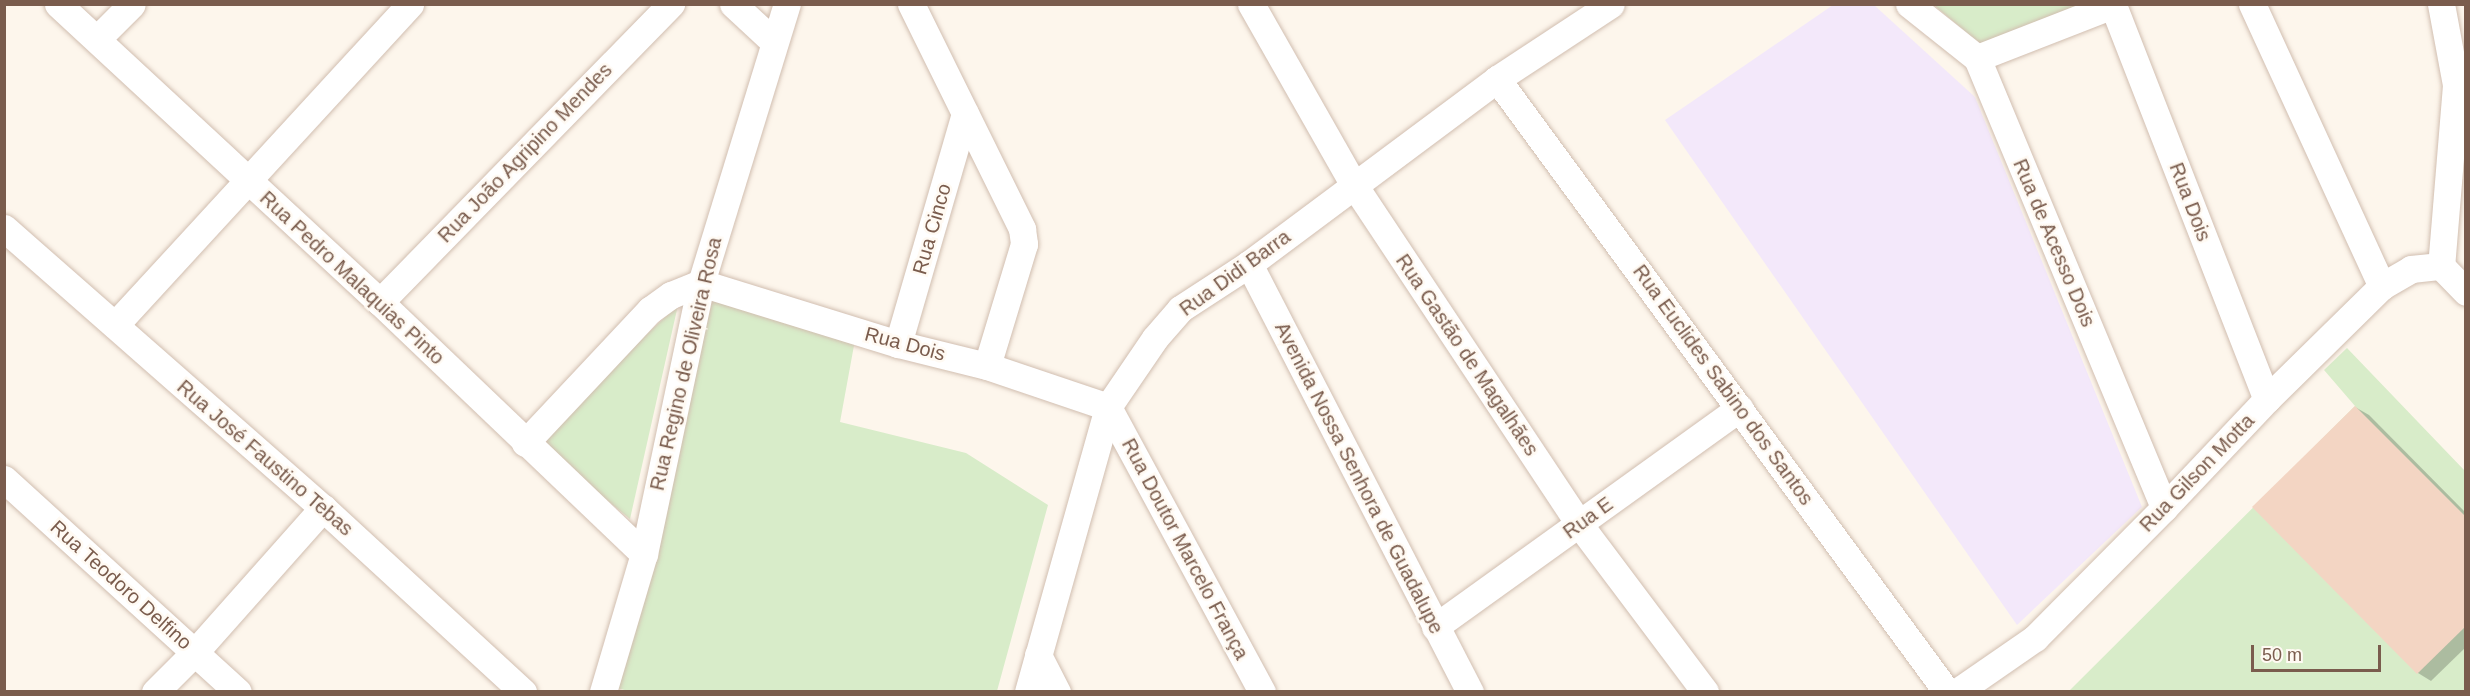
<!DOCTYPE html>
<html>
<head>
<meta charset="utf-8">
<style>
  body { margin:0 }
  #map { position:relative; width:2470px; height:696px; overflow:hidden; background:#fdf6ec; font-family:Arial,sans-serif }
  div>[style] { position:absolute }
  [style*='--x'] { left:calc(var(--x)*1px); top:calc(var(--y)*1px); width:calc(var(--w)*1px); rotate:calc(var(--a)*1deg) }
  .education>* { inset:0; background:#f3e8fa }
  .green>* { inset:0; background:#d8ecc9 }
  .shadow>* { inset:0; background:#0003 }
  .building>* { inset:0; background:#f3d5c3 }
  .roads { filter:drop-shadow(0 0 2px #d1beb0) drop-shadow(0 0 2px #d1beb0) }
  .minor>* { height:27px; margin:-13.5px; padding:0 13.5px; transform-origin:13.5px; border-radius:13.5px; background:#fff }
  span { translate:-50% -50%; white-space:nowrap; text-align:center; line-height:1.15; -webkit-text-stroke:5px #fffaf3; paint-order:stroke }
  .street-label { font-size:20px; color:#7a5c4d }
  .frame { position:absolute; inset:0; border:6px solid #7a5c4d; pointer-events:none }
  .scale { position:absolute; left:2251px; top:645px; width:130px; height:27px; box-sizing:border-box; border:3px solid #7a5c4d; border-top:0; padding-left:8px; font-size:18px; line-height:21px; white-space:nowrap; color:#7a5c4d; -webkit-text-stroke:4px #fffaf3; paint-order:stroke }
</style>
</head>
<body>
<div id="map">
  <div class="education">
    <i style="clip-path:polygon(1833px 5px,1874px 5px,1975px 97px,2142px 507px,2017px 625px,1665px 120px)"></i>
  </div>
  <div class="green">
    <i style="clip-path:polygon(1934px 5px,2082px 5px,1980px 44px)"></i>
    <i style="clip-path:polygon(714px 295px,855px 340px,840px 422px,966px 453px,1048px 505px,997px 691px,633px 692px,612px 687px)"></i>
    <i style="clip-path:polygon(678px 305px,630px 519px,534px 440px)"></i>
    <i style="clip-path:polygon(2347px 348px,2465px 471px,2465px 691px,2068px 692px,2355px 406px,2324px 370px)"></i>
  </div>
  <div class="shadow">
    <i style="clip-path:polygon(2355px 407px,2369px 415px,2466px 513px,2466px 647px,2431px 681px,2418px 673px)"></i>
  </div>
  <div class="building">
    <i style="clip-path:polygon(2355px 406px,2466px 517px,2466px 626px,2417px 674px,2252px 507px)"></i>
  </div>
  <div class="roads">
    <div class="minor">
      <i style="--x:58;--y:4;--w:439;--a:42.8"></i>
      <i style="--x:380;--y:302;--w:365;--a:43.7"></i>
      <i style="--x:733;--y:4;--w:56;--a:42.8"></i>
      <i style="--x:911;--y:4;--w:251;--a:63.7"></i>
      <i style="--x:1022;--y:229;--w:15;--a:82"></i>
      <i style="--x:1024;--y:244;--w:127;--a:106.9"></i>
      <i style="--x:1251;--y:4;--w:208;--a:60.4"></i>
      <i style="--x:1354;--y:185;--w:407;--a:56.4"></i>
      <i style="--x:1579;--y:524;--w:210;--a:53.1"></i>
      <i style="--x:1909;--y:4;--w:87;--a:38.5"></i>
      <i style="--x:1977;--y:58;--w:487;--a:67.4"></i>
      <i style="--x:2252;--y:4;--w:311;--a:65.3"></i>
      <i style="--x:2441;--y:4;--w:82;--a:79.5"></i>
      <i style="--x:2456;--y:85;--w:182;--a:94.7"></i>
      <i style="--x:97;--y:39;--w:49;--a:-45"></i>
      <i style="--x:1977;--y:58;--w:146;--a:-21.3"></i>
      <i style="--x:2113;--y:5;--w:423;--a:68.7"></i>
      <i style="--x:1497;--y:79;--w:760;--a:53.72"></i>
      <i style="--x:4;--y:228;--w:424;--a:41.3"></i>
      <i style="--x:323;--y:508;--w:272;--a:42.6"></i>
      <i style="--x:1249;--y:264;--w:482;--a:62.7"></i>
      <i style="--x:2441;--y:266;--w:36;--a:46"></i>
      <i style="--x:701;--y:283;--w:206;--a:17.2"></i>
      <i style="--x:898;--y:344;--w:92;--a:13.9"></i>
      <i style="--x:987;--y:366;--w:128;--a:18.7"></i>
      <i style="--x:380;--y:302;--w:417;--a:-45.7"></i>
      <i style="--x:115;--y:325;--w:436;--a:-47.4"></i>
      <i style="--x:898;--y:344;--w:240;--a:-73.8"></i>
      <i style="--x:1108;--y:407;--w:324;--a:61.6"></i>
      <i style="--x:525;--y:443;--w:183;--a:-46.8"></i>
      <i style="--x:650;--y:310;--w:26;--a:-36"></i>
      <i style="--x:671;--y:295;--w:32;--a:-22"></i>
      <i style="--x:4;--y:479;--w:316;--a:42.3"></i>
      <i style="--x:1435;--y:627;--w:375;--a:-35.7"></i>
      <i style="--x:1038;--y:655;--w:42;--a:62.8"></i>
      <i style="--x:155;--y:692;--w:57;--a:-45"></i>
      <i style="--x:195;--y:652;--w:193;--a:-48.4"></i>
      <i style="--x:603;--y:692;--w:144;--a:-73.5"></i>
      <i style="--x:644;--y:554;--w:277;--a:-78.1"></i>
      <i style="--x:701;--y:283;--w:292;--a:-72.9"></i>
      <i style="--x:1028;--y:692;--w:296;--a:-74.3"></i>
      <i style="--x:1108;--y:407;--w:83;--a:-55.7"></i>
      <i style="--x:1155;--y:338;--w:38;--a:-49"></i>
      <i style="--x:1180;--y:309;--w:82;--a:-33.1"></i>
      <i style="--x:1249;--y:264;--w:309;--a:-36.7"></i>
      <i style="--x:1497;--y:79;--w:136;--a:-33.3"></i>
      <i style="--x:1957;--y:692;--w:95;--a:-34.7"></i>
      <i style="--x:2035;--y:638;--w:183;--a:-45.2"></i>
      <i style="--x:2164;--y:508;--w:150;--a:-46.6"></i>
      <i style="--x:2267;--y:399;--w:161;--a:-44.5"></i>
      <i style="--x:2382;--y:286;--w:34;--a:-30"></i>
      <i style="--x:2411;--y:269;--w:30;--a:-6"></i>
    </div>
  </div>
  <div class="street-label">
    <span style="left:525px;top:153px;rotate:-46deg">Rua João Agripino Mendes</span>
    <span style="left:2190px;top:202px;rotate:69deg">Rua Dois</span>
    <span style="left:932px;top:229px;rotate:-74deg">Rua Cinco</span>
    <span style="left:2054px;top:243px;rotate:67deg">Rua de Acesso Dois</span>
    <span style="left:1235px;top:273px;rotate:-36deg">Rua Didi Barra</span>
    <span style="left:352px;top:278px;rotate:43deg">Rua Pedro Malaquias Pinto</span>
    <span style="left:905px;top:344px;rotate:15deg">Rua Dois</span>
    <span style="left:1467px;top:355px;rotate:56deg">Rua Gastão de Magalhães</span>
    <span style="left:686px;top:364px;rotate:-77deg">Rua Regino de Oliveira Rosa</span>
    <span style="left:1723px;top:385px;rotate:54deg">Rua Euclides Sabino dos Santos</span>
    <span style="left:265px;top:458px;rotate:41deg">Rua José Faustino Tebas</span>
    <span style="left:2197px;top:473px;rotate:-46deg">Rua Gilson Motta</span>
    <span style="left:1359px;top:478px;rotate:63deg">Avenida Nossa Senhora de Guadalupe</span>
    <span style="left:1588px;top:518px;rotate:-36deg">Rua E</span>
    <span style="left:1185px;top:549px;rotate:62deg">Rua Doutor Marcelo França</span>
    <span style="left:121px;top:585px;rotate:42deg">Rua Teodoro Delfino</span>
  </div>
  <div class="frame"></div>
  <div class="scale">50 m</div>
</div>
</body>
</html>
